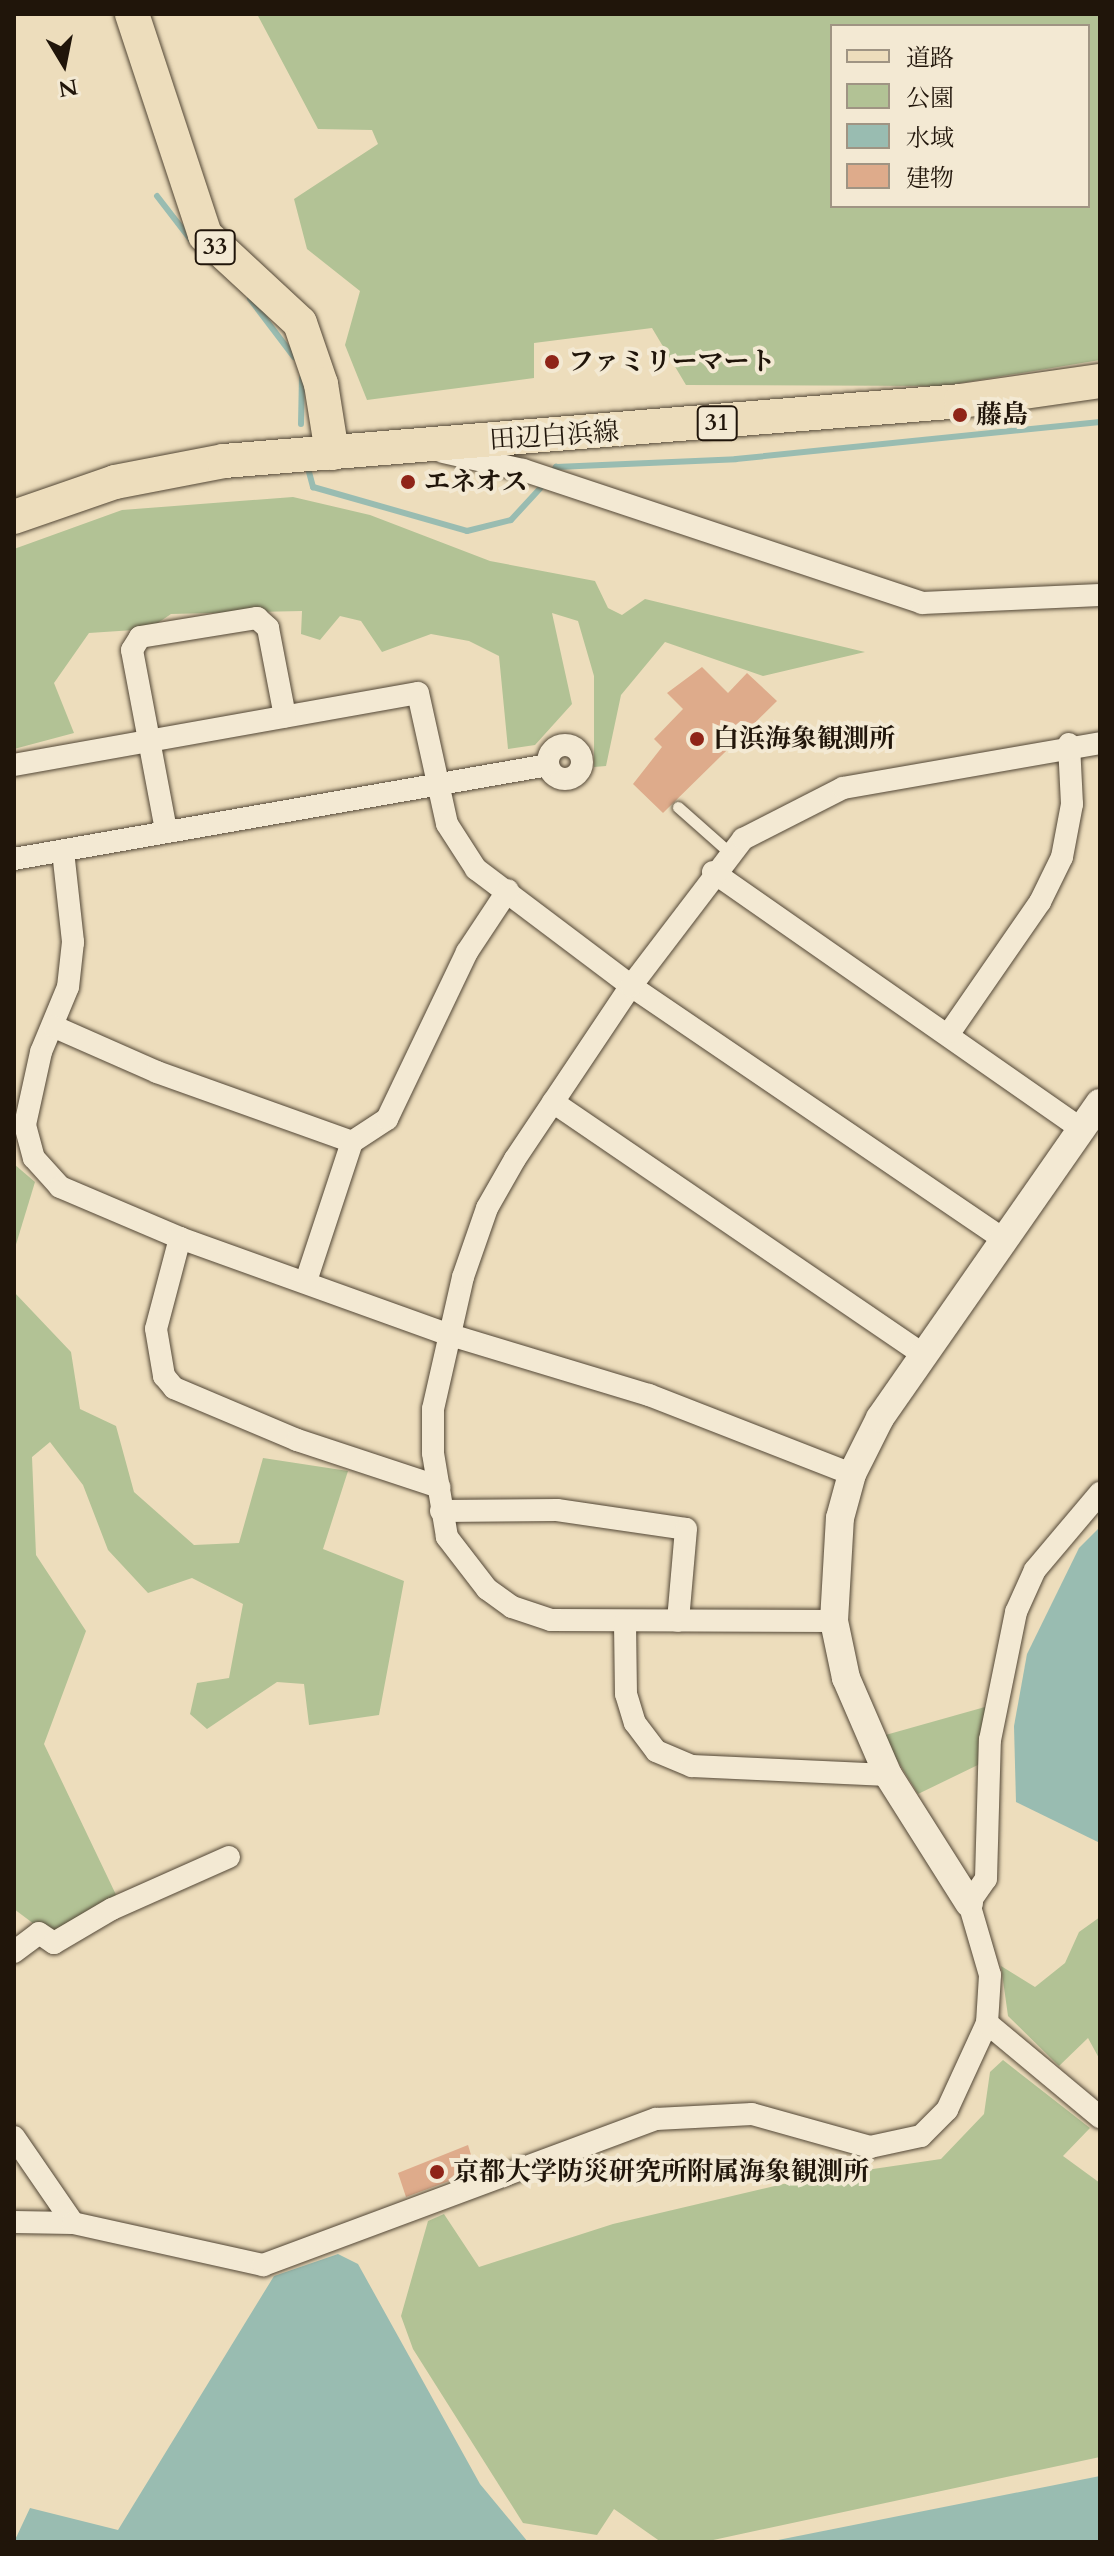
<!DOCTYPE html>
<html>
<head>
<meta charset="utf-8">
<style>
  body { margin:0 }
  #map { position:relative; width:1114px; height:2556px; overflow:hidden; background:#edddbc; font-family:Cardo,"Noto Serif JP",serif }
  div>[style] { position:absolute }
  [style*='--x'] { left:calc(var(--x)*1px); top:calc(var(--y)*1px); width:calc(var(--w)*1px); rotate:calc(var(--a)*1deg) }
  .green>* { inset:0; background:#b2c295 }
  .water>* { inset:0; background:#99bcb1 }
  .stream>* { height:6px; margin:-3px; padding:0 3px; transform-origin:3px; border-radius:3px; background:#99bcb1 }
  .building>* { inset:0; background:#deab8b }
  .roads { filter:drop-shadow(0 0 2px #534736) drop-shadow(0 0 2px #534736) }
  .service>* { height:11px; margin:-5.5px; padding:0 5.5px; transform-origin:5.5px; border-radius:5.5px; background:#f3e9d3 }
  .minor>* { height:22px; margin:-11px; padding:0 11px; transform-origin:11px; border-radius:11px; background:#f3e9d3 }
  .minor>.ring { margin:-11px; padding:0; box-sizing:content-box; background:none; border:22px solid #f3e9d3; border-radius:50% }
  .tertiary>* { height:28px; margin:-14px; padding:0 14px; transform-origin:14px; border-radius:14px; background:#f3e9d3 }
  .primary>* { height:34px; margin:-17px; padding:0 17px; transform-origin:17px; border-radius:17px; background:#edddbc }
  .dots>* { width:22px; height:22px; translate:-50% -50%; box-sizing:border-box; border:4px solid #f3e9d3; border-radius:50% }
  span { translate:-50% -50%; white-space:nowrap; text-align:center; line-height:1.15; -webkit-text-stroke:8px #f3e9d3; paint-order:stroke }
  .shield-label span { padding:2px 6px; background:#f3e9d3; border:2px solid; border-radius:6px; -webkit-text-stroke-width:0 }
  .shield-label { font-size:24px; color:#20150a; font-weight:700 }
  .poi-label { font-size:26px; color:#20150a; font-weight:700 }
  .left { translate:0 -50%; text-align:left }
  .street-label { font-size:26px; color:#20150a }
  .frame { position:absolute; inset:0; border:16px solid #20150a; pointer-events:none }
  .legend { position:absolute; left:830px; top:24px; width:260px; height:184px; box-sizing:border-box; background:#f3e9d3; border:2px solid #9f9483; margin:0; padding:10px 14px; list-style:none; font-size:24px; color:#20150a }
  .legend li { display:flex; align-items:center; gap:16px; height:40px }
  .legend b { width:40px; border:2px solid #9f9483 }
  .north { position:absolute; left:24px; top:24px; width:80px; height:80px; -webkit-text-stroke:6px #f3e9d3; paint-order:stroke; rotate:170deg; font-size:22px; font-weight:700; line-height:32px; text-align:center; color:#20150a }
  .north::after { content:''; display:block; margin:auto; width:28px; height:36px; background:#20150a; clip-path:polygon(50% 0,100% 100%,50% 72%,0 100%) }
</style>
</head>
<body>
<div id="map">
  <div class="green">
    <i style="clip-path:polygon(evenodd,257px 14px,1100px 14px,1100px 360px,943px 386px,686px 385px,652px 328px,534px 343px,534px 378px,367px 400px,345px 345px,360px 291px,307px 249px,294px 199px,378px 144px,372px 130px,318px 129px,257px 14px,832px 26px,1088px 26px,1088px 206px,832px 206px,832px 26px)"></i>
    <i style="clip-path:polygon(293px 497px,370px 515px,490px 561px,595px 581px,608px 608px,622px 615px,645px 599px,865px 652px,763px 676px,665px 642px,621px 695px,606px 766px,594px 767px,594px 676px,578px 621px,552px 613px,572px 704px,535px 745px,508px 749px,499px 656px,469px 641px,431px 634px,382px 652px,361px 621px,340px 616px,320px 640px,301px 634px,302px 611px,171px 614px,149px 629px,89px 633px,54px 683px,74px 733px,14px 749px,14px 549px,122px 510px)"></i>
    <i style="clip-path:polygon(14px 1164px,35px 1182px,14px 1251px)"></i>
    <i style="clip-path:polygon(14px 1292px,71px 1352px,80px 1409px,116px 1426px,134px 1492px,194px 1545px,239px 1543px,263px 1458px,348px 1471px,323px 1549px,404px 1581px,379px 1715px,309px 1725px,304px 1684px,277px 1682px,207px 1729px,190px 1714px,197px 1683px,229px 1678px,243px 1604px,192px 1578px,148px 1593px,108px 1550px,83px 1485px,50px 1442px,32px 1457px,36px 1555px,86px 1631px,44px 1744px,119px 1901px,54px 1939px,14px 1909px)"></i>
    <i style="clip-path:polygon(985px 1707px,984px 1762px,918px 1794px,882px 1736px)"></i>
    <i style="clip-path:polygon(1100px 1917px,1100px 2060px,1088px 2038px,1059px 2066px,1008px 2016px,1001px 1966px,1035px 1987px,1065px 1963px,1079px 1932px)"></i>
    <i style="clip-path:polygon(1003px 2060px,1090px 2128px,1063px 2156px,1100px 2183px,1100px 2457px,704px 2542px,661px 2542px,614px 2509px,597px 2535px,523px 2523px,413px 2349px,401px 2316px,428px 2221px,444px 2214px,479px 2267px,613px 2224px,805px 2179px,941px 2159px,984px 2114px,990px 2072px)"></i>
  </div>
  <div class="water">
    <i style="clip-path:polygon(1100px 1527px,1100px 1843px,1016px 1802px,1014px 1726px,1027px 1654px,1079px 1548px)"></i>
    <i style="clip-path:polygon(338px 2254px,358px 2264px,480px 2484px,528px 2542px,14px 2542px,30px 2508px,118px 2530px,274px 2276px)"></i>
    <i style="clip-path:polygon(1100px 2476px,1100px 2542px,768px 2542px)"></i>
  </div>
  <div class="stream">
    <i style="--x:157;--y:196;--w:56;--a:52.3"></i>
    <i style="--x:250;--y:299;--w:73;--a:52.8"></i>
    <i style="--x:301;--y:424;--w:46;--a:-88.8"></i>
    <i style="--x:309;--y:472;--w:16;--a:75"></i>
    <i style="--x:313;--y:487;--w:160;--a:15.9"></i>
    <i style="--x:467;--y:531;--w:45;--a:-14"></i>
    <i style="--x:511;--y:520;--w:50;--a:-47.4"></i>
    <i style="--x:551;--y:474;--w:9;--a:-54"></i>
    <i style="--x:556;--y:467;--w:180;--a:-2.5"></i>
    <i style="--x:736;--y:459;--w:366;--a:-5.8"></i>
  </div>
  <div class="building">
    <i style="clip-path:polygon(702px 667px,728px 693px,747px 673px,777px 701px,663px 813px,633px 784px,662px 747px,654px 739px,683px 709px,667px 693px)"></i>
    <i style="clip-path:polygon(468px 2145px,476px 2171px,406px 2197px,398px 2173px)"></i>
  </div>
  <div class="roads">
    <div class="service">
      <i style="--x:678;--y:807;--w:69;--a:41.5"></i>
    </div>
    <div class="minor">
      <i style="--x:443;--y:452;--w:82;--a:12.7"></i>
      <i style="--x:523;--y:470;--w:421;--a:18.4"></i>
      <i style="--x:922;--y:603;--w:178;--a:-2.6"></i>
      <i class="ring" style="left:548px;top:745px;width:12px;height:12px"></i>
      <i style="--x:14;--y:765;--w:410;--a:-10.1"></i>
      <i style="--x:418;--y:693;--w:134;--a:77.5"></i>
      <i style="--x:447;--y:824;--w:54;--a:57.2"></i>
      <i style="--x:476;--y:869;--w:194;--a:37"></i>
      <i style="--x:631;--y:986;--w:448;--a:34.2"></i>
      <i style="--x:166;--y:830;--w:183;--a:-100.7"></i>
      <i style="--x:132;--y:650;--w:15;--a:-58"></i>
      <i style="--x:140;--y:637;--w:119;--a:-9.2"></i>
      <i style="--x:257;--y:618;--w:15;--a:42"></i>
      <i style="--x:268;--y:628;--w:90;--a:79.1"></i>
      <i style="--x:63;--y:851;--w:92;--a:83.7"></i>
      <i style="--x:73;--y:942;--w:45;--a:96.3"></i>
      <i style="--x:68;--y:987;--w:70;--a:112.6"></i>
      <i style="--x:41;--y:1052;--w:75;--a:102.4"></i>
      <i style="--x:25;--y:1125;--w:34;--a:75"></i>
      <i style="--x:34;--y:1158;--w:39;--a:48"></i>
      <i style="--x:60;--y:1187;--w:130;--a:23"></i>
      <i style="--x:180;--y:1238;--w:284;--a:19.8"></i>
      <i style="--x:447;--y:1334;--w:211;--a:16.8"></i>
      <i style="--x:649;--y:1395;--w:218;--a:21.3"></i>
      <i style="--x:14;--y:859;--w:542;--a:-9.98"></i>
      <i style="--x:713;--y:872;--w:450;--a:34.9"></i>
      <i style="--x:55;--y:1027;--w:111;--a:23.8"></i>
      <i style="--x:157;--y:1072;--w:207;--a:19.7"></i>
      <i style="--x:950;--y:1032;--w:158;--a:-55.3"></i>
      <i style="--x:1040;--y:902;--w:50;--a:-63.9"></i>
      <i style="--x:1062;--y:857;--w:54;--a:-79.3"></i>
      <i style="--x:1072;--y:804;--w:60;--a:-92.9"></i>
      <i style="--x:553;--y:1102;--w:447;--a:34.3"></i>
      <i style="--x:180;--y:1238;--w:94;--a:104.8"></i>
      <i style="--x:156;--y:1329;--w:48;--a:80.3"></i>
      <i style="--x:164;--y:1376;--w:16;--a:50"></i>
      <i style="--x:174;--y:1388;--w:134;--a:22.9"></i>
      <i style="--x:297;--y:1440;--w:150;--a:18.3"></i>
      <i style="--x:306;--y:1281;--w:146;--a:-71.7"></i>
      <i style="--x:352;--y:1142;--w:42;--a:-33.3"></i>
      <i style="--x:387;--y:1119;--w:185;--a:-64.4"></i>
      <i style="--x:467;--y:952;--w:74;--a:-56.5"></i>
      <i style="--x:441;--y:1511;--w:116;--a:-0.5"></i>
      <i style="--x:557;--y:1510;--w:130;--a:8.4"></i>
      <i style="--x:686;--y:1529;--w:92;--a:95"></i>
      <i style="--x:834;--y:1621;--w:283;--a:-179.8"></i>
      <i style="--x:551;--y:1620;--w:41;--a:-161.6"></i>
      <i style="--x:512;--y:1607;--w:31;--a:-144"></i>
      <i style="--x:487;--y:1589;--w:66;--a:-127.6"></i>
      <i style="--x:447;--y:1537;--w:85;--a:-99.5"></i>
      <i style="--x:433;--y:1453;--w:44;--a:-90"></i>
      <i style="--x:433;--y:1409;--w:135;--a:-77.2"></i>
      <i style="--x:463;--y:1277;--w:73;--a:-70.8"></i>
      <i style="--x:487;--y:1208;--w:56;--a:-60.3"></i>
      <i style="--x:515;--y:1159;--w:208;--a:-56.2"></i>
      <i style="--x:631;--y:986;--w:185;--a:-52.7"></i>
      <i style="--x:743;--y:839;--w:112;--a:-27"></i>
      <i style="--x:843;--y:788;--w:261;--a:-9.9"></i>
      <i style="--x:625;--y:1623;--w:71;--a:89.2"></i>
      <i style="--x:626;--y:1694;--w:30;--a:73"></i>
      <i style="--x:635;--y:1723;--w:35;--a:53"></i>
      <i style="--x:656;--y:1751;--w:39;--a:23"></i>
      <i style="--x:692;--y:1766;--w:196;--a:2.6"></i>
      <i style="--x:14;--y:1952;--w:31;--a:-37"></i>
      <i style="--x:39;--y:1933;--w:18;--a:34"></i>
      <i style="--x:54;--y:1943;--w:67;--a:-30.4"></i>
      <i style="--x:112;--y:1909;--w:128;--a:-24"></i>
      <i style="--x:987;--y:2023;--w:147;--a:39.8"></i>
      <i style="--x:14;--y:2137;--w:104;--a:55.5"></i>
      <i style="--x:14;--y:2222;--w:59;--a:1"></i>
      <i style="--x:73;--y:2223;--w:195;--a:12.5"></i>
      <i style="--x:263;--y:2265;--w:419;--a:-20.4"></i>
      <i style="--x:656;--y:2119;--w:96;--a:-3"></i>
      <i style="--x:752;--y:2114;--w:123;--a:15.6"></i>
      <i style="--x:870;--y:2147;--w:52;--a:-12.2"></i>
      <i style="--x:921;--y:2136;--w:37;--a:-45"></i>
      <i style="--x:947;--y:2110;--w:96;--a:-65.3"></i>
      <i style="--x:987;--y:2023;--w:48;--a:-86.4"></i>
      <i style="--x:990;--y:1975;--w:75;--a:-106.3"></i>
      <i style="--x:969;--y:1903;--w:29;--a:-55"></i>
      <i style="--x:986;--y:1879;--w:139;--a:-88.4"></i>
      <i style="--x:990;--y:1740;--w:131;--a:-78.5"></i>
      <i style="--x:1016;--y:1612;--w:46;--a:-65.7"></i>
      <i style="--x:1035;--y:1570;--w:101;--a:-49.8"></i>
    </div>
    <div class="tertiary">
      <i style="--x:969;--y:1903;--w:151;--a:-122.3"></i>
      <i style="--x:888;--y:1775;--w:106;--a:-113.4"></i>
      <i style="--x:846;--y:1678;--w:58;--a:-101.9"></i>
      <i style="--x:834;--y:1621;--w:103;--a:-86.7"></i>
      <i style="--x:840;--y:1518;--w:46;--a:-74.7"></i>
      <i style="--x:852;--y:1474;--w:63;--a:-63.4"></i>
      <i style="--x:880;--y:1418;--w:384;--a:-55.1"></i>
    </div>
    <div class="primary">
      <i style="--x:132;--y:14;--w:233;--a:71.7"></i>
      <i style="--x:205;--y:235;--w:129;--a:42.8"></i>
      <i style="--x:300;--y:323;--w:65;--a:71"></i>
      <i style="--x:321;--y:384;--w:70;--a:80.9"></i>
      <i style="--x:14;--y:517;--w:107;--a:-19.1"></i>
      <i style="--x:115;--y:482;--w:111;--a:-10.9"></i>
      <i style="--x:224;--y:461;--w:739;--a:-4.65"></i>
      <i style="--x:961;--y:401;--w:140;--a:-8.2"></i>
    </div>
  </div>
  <div class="dots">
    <i style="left:552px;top:362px;background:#8f2418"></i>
    <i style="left:960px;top:415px;background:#8f2418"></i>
    <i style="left:408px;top:482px;background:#8f2418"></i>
    <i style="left:697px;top:739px;background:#8f2418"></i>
    <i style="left:437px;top:2172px;background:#8f2418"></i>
  </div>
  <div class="shield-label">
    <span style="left:215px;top:247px">33</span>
    <span style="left:717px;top:423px">31</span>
  </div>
  <div class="poi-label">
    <span class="left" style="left:568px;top:362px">ファミリーマート</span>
    <span class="left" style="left:976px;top:415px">藤島</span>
    <span class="left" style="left:424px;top:482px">エネオス</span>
    <span class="left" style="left:713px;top:739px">白浜海象観測所</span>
    <span class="left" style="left:453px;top:2172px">京都大学防災研究所附属海象観測所</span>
  </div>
  <div class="street-label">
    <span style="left:554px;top:436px;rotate:-4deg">田辺白浜線</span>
  </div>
  <div class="frame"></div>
  <ul class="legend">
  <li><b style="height:10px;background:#edddbc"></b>道路</li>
  <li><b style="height:22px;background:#b2c295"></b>公園</li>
  <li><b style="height:22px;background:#99bcb1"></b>水域</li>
  <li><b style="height:22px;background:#deab8b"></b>建物</li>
  </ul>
  <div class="north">N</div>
</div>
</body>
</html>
